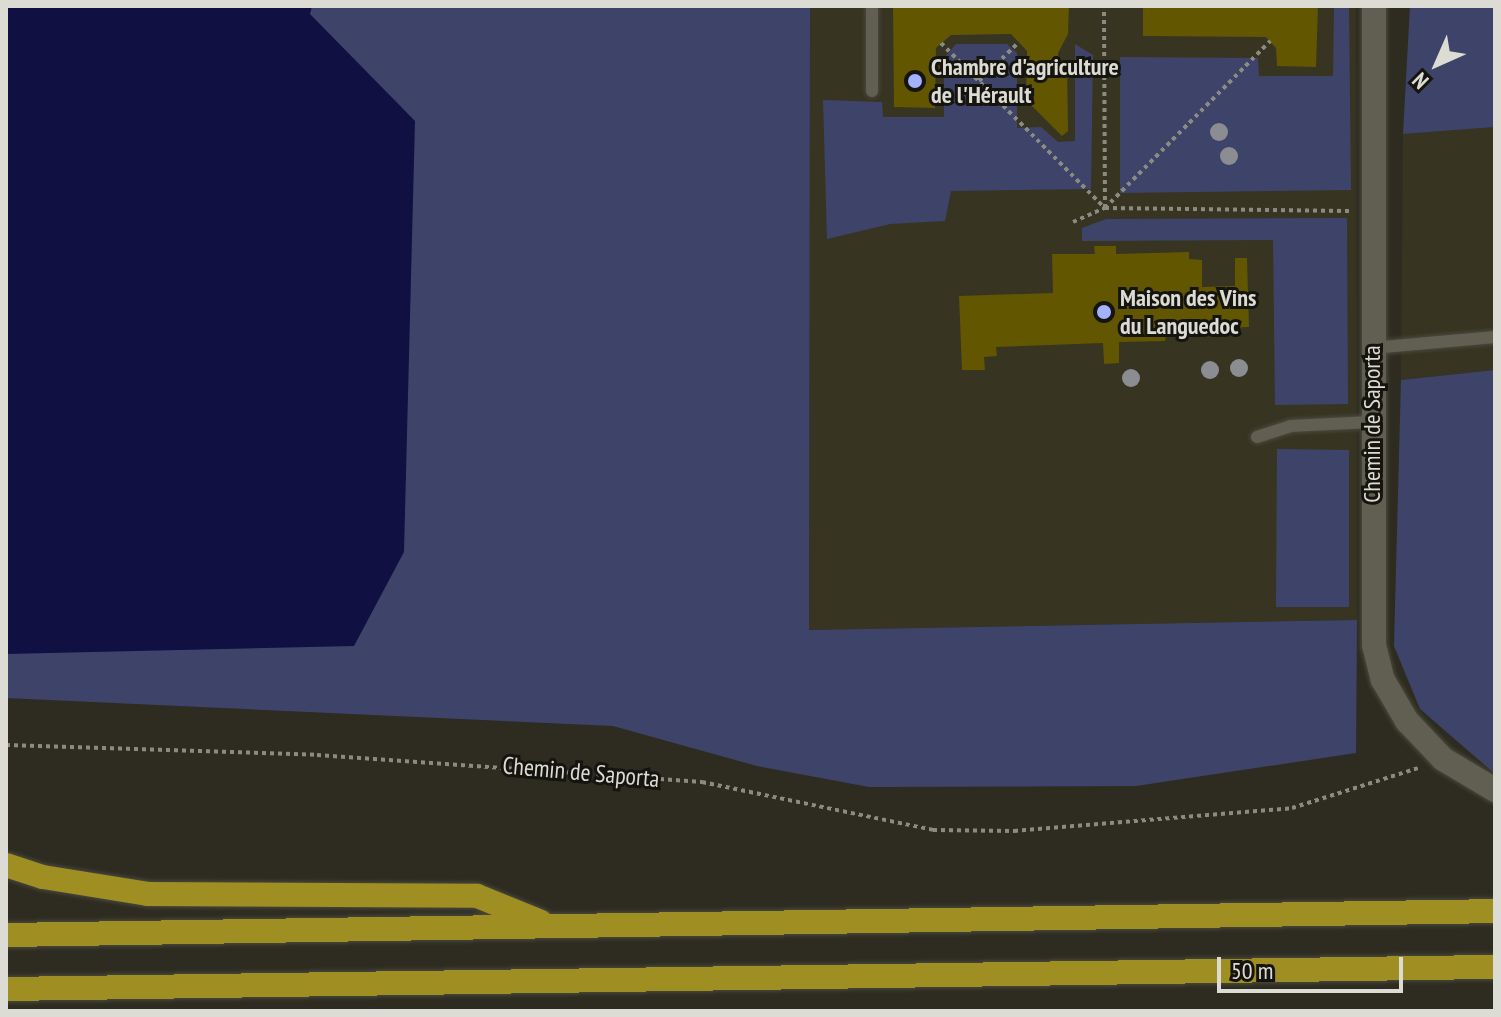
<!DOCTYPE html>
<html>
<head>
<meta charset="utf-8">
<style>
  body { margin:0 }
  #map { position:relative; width:1501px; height:1017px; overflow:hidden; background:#2e2c20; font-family:"PT Sans Narrow",sans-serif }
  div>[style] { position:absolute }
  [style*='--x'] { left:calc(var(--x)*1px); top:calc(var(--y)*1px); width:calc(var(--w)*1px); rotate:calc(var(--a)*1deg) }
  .built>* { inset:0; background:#373421 }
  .green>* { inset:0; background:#3e4469 }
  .water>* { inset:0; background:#101043 }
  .building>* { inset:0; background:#625600 }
  .path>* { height:4px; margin-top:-2px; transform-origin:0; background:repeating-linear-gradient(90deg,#8c8b81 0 4px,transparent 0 8px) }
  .roads { filter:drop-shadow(0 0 2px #4a493f) drop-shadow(0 0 2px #4a493f) }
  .service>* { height:12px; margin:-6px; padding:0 6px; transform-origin:6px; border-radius:6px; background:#615f52 }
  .tertiary>* { height:24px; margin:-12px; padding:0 12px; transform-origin:12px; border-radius:12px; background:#615f52 }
  .motorway>* { height:24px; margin:-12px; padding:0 12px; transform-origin:12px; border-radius:12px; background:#9f8e21 }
  .trees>* { width:18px; height:18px; margin:-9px; border-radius:50%; background:#8c8d92 }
  .dots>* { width:22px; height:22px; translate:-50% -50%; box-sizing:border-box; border:4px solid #15140f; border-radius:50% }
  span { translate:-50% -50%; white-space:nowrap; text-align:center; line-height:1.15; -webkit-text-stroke:6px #15140f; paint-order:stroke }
  .poi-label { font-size:24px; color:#dddcd4; font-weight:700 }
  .left { translate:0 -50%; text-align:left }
  .street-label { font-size:24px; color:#dddcd4 }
  .frame { position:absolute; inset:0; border:8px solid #dddcd4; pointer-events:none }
  .north { position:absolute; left:1397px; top:24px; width:80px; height:80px; -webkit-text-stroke:6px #15140f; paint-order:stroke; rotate:225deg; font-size:22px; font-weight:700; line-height:32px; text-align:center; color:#dddcd4 }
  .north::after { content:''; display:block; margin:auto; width:28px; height:36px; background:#dddcd4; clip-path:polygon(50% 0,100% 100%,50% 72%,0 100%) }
  .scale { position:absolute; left:1217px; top:957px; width:186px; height:36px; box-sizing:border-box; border:4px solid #dddcd4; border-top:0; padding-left:10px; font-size:24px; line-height:28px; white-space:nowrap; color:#dddcd4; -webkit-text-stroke:6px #15140f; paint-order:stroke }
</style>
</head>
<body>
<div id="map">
  <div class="built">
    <i style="clip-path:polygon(810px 6px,1356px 6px,1357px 620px,809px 630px)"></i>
    <i style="clip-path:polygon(1495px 127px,1495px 370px,1401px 380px,1403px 134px)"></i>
  </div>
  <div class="green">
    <i style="clip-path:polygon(6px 6px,810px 6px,809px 630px,1357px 620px,1356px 753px,1136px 786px,869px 787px,757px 766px,613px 726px,6px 698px)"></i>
    <i style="clip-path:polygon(1334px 6px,1349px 6px,1351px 190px,1120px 193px,1120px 57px,1258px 58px,1259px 76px,1333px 76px)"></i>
    <i style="clip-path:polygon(1410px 6px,1495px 6px,1495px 127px,1403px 134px)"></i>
    <i style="clip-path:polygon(956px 44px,1007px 44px,1017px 53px,1017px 128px,1041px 127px,1058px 142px,1075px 141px,1075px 44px,1093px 55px,1091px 189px,951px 191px,945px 221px,890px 224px,827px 239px,823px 100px,882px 102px,883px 117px,944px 117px,944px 58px)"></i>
    <i style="clip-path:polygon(1347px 218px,1348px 404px,1275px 405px,1273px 240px,1082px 241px,1082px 228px,1106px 219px)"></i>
    <i style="clip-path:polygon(1495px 370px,1495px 774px,1420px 709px,1394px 646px,1401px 380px)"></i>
    <i style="clip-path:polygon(1277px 449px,1349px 450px,1349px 607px,1276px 607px)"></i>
  </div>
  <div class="water">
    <i style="clip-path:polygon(6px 6px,312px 6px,310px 14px,415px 121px,404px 552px,354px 646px,6px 654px)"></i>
  </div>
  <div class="building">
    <i style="clip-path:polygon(893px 6px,1069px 6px,1068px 34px,1058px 53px,1058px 60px,1067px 61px,1068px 131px,1062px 136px,1026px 100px,1027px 51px,1011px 34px,951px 35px,936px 48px,935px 108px,894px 107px)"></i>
    <i style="clip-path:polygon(1143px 6px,1318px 6px,1316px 67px,1277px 66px,1276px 48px,1266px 37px,1143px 36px)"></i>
    <i style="clip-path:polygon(1094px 246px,1116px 246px,1116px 254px,1189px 252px,1189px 259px,1202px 260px,1202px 287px,1235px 286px,1235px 258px,1247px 258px,1249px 327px,1167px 330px,1165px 341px,1119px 342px,1119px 363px,1104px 364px,1103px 343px,996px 347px,997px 356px,984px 357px,985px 370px,962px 370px,959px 296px,1053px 293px,1052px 254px,1095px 254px)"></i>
  </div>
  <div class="path">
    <i style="--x:941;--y:43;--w:233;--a:45.2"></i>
    <i style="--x:1105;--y:208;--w:244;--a:0.7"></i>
    <i style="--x:979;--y:81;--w:56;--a:-44.3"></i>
    <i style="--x:1105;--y:208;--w:235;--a:-45.3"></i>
    <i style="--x:1073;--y:222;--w:35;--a:-24"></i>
    <i style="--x:1105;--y:208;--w:202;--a:-90.3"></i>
    <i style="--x:6;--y:745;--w:311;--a:1.8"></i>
    <i style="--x:317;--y:755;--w:386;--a:4"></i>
    <i style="--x:702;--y:782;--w:236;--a:11.7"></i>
    <i style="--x:933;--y:830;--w:81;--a:0.7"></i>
    <i style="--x:1014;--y:831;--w:279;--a:-4.7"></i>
    <i style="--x:1292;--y:808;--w:132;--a:-17.6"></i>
  </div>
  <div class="roads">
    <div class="service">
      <i style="--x:872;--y:91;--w:85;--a:-90"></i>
      <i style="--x:1372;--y:348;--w:123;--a:-5.1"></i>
      <i style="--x:1257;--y:437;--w:35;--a:-18"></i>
      <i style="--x:1290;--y:426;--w:81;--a:-2.8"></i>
    </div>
    <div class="tertiary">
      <i style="--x:1374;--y:6;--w:639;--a:90"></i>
      <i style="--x:1374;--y:645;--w:36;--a:76"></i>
      <i style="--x:1383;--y:680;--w:48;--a:59.7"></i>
      <i style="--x:1407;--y:721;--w:52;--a:46.5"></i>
      <i style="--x:1443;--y:759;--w:61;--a:30.8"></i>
    </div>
    <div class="motorway">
      <i style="--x:6;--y:865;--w:39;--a:18"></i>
      <i style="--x:43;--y:877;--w:106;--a:9.2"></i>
      <i style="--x:148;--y:894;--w:329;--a:0.3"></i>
      <i style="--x:477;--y:896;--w:69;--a:22.1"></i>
      <i style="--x:6;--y:935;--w:1489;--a:-0.92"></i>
      <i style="--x:6;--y:989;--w:1489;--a:-0.85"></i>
    </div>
  </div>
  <div class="trees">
    <i style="left:1219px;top:132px"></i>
    <i style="left:1229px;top:156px"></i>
    <i style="left:1239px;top:368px"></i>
    <i style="left:1210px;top:370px"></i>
    <i style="left:1131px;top:378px"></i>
  </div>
  <div class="dots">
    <i style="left:915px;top:81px;background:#a3b2fd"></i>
    <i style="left:1104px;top:312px;background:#a3b2fd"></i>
  </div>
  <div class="poi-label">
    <span class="left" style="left:931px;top:81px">Chambre d'agriculture<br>de l'Hérault</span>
    <span class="left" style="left:1120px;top:312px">Maison des Vins<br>du Languedoc</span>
  </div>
  <div class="street-label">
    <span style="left:1372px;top:424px;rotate:-90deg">Chemin de Saporta</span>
    <span style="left:581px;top:772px;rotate:5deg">Chemin de Saporta</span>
  </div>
  <div class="frame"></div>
  <div class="north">N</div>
  <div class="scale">50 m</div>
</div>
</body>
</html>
